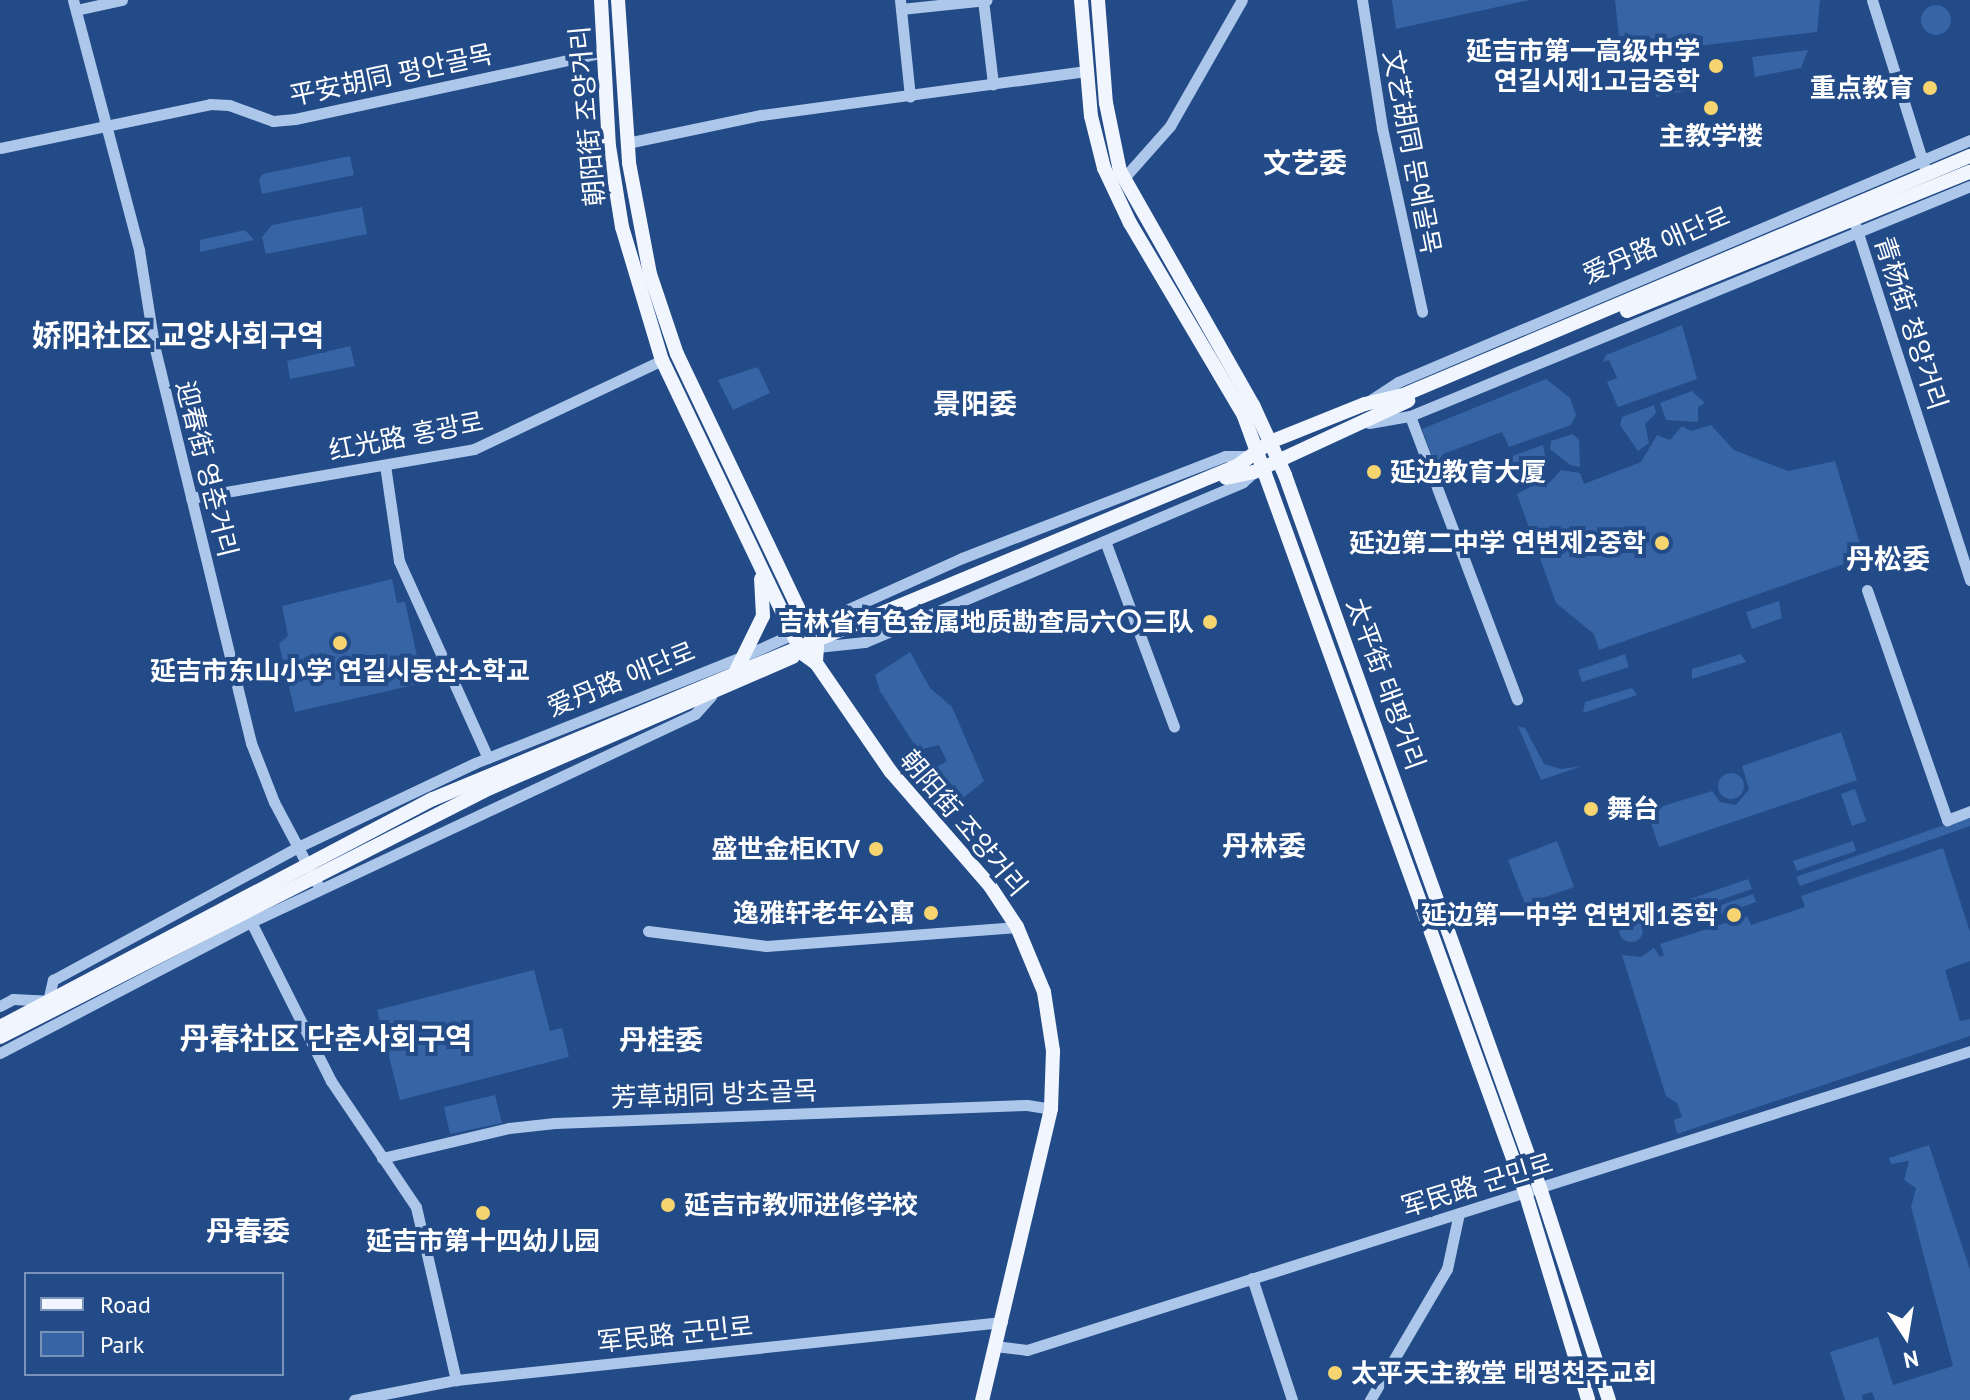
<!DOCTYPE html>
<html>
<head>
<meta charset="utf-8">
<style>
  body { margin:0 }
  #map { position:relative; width:1970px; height:1400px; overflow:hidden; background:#224b88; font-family:"PT Sans","Noto Sans SC","Noto Sans KR",sans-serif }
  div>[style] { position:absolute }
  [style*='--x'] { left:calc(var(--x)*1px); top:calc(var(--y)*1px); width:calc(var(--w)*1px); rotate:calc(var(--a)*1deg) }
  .green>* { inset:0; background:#3664a5 }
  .round { border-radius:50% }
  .minor>* { height:11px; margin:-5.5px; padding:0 5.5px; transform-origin:5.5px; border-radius:5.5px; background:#adc7ea }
  .major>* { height:14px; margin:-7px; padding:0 7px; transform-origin:7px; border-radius:7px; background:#f1f6fe }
  .dots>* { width:22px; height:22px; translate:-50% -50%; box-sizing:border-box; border:4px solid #224b88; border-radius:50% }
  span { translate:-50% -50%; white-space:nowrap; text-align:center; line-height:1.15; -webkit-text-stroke:8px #224b88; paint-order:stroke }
  .poi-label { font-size:26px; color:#fff; font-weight:700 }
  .right { translate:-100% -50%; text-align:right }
  .left { translate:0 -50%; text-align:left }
  .street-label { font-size:26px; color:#fff }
  .neighbourhood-label { font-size:28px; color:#fff; font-weight:700 }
  .quarter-label { font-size:30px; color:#fff; font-weight:700 }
  .legend { position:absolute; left:24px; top:1272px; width:260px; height:104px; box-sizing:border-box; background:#224b88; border:2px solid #7a93b8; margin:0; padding:10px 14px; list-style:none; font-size:24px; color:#fff }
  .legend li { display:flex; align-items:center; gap:16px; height:40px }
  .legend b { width:40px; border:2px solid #7a93b8 }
  .north { position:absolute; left:1866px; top:1296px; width:80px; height:80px; -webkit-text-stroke:6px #224b88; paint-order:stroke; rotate:168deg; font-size:22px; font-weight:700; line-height:32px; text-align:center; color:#fff }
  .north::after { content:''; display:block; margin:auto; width:28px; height:36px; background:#fff; clip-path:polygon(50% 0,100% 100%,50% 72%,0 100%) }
</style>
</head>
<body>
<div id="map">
  <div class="green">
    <i style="clip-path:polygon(1392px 0,1530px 0,1396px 29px)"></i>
    <i style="clip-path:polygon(1615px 0,1820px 0,1817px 32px,1621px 55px)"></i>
    <i class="round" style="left:1921px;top:5px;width:30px;height:30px"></i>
    <i style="clip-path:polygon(1808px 50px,1801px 68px,1755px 77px,1752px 57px)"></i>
    <i style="clip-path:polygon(1691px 65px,1695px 89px,1656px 97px,1651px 71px)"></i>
    <i style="clip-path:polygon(350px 156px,354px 175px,262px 194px,259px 179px,263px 174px)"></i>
    <i style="clip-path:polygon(362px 207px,367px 234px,266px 254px,262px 237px,272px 225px)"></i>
    <i style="clip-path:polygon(245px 230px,254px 240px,200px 252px,200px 240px)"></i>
    <i style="clip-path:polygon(1682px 325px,1697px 379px,1618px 407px,1607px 382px,1617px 378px,1609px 360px,1603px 362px,1606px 355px)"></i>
    <i style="clip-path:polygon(350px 346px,355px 366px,290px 379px,287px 361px)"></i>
    <i style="clip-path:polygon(758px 367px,770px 393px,733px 410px,718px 380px)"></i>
    <i style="clip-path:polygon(1546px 379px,1570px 398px,1576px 415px,1571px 425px,1509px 447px,1502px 432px,1443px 454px,1436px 467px,1422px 429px)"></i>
    <i style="clip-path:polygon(1692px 391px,1705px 403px,1698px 407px,1698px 422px,1666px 420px,1660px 403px)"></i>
    <i style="clip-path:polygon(1654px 405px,1656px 413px,1645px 424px,1649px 443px,1638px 451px,1620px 425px,1622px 417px)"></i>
    <i style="clip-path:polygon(1711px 425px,1734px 450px,1788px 471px,1835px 461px,1864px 557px,1599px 650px,1594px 634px,1556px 603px,1517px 494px,1537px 483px,1550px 482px,1561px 470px,1580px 473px,1584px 484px,1641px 462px,1657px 435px,1670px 440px,1682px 426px,1691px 431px)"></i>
    <i style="clip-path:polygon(1573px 434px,1579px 440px,1580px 467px,1570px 465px,1550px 449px,1551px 441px)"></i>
    <i style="clip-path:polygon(1543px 445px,1545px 456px,1534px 478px,1508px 472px,1509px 457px)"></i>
    <i style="clip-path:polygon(392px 579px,397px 603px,405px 602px,423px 683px,295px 712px,279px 644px,288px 636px,282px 606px)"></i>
    <i style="clip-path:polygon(1779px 601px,1782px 618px,1752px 629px,1746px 612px)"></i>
    <i style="clip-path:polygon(910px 652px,930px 688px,952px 707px,984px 781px,963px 798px,935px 768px,947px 761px,939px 745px,918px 750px,880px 691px,875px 675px)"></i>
    <i style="clip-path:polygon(1625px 654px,1629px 667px,1582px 682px,1578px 670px)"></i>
    <i style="clip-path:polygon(1741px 654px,1746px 662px,1692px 679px,1692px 669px)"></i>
    <i style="clip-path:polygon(1632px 688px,1637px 695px,1583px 713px,1585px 702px)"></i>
    <i style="clip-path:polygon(1518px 726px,1525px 728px,1544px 764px,1561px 769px,1582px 766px,1541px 780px)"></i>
    <i style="clip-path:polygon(1841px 732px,1857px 780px,1659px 847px,1647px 811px,1712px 791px,1720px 802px,1736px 805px,1749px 789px,1742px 766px)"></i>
    <i class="round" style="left:1718px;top:773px;width:26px;height:26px"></i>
    <i style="clip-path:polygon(1855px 789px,1866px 821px,1852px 826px,1841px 794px)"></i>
    <i style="clip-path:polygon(1970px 816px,1970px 826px,1800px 886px,1796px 877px)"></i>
    <i style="clip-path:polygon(1557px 841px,1574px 887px,1525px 904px,1508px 860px)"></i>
    <i style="clip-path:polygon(1853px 841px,1856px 851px,1797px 871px,1793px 861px)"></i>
    <i style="clip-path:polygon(1943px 848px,1970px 932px,1970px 961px,1945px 970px,1960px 1021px,1970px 1019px,1970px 1036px,1677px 1134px,1674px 1120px,1682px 1117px,1677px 1103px,1666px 1096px,1622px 955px,1641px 957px,1654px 948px,1660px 957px,1664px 955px,1660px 944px,1747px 916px,1751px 925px,1805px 907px,1801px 896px)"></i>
    <i style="clip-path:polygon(1748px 879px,1752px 889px,1673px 916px,1670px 906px)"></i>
    <i style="clip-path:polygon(1753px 894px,1756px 902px,1678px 929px,1675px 921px)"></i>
    <i class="round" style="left:1619px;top:918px;width:24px;height:24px"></i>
    <i style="clip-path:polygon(534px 970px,550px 1031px,562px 1028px,569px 1057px,400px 1100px,377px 1010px)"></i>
    <i style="clip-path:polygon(495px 1095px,502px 1123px,450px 1134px,444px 1107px)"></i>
    <i style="clip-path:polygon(1929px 1145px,1970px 1270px,1970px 1400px,1875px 1400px,1872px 1392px,1862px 1395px,1863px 1400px,1845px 1400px,1830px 1352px,1878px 1337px,1893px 1385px,1953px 1366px,1911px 1207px,1916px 1188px,1904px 1180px,1909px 1161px,1891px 1164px,1889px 1158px)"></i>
  </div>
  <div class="minor">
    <i style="--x:73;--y:0;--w:259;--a:75.2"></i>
    <i style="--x:139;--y:250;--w:96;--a:81"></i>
    <i style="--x:154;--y:345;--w:410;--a:76.3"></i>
    <i style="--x:251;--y:743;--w:63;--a:68.7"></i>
    <i style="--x:274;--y:802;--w:98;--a:62.1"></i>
    <i style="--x:900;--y:0;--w:97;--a:84.1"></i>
    <i style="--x:983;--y:0;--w:85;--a:83.2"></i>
    <i style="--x:1362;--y:0;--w:130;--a:81.1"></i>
    <i style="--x:1382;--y:128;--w:188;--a:77.7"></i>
    <i style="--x:1872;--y:0;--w:174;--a:72.6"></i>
    <i style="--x:901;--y:9;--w:86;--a:-6"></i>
    <i style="--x:76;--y:10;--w:47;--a:-12.3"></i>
    <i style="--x:627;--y:143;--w:137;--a:-11.8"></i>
    <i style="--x:761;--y:115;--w:328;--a:-7.7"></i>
    <i style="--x:0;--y:148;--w:215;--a:-11.8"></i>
    <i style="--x:210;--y:104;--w:19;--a:3"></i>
    <i style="--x:229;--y:105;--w:47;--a:20"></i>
    <i style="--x:273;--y:121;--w:22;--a:-5"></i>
    <i style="--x:295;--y:119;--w:316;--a:-12.2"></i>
    <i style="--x:1123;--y:179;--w:71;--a:-48.4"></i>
    <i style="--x:1170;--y:126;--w:145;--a:-60.3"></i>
    <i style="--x:1856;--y:227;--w:371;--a:72.1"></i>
    <i style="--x:1369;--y:401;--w:35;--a:-33"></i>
    <i style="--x:1398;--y:382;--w:621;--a:-22.93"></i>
    <i style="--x:1410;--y:416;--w:303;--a:69.3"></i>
    <i style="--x:1369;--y:423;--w:42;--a:-9.7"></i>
    <i style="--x:1410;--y:416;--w:605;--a:-22.33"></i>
    <i style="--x:385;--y:465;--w:97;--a:81.7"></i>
    <i style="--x:399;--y:561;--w:216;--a:65.7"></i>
    <i style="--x:191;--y:498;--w:287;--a:-9.8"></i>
    <i style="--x:474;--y:449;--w:208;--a:-25.3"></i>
    <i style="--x:1105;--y:541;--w:198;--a:69.6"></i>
    <i style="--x:1867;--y:590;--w:244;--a:70.8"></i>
    <i style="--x:1947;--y:820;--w:25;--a:-21"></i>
    <i style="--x:817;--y:647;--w:48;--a:-5.9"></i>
    <i style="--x:865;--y:642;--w:410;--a:-22.9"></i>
    <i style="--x:1243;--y:482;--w:15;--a:-42"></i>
    <i style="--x:251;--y:922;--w:178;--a:63.3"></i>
    <i style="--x:331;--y:1081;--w:152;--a:56"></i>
    <i style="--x:416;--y:1207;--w:178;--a:77"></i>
    <i style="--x:648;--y:931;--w:119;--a:7.2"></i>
    <i style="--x:766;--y:946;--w:252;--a:-4.3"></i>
    <i style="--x:0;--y:1006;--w:15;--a:-28"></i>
    <i style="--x:13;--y:999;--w:35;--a:3"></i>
    <i style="--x:48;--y:1001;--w:22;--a:-77"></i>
    <i style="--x:53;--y:980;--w:279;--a:-28.5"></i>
    <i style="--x:298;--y:847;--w:196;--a:-25.4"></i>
    <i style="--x:475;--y:763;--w:289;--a:-21.7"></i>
    <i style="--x:744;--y:656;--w:239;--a:-24.2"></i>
    <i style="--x:962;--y:558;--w:282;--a:-21.2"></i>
    <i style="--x:1225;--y:456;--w:19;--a:0"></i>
    <i style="--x:0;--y:1053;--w:283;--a:-27.6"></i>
    <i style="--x:251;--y:922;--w:490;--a:-25.1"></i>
    <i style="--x:695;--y:714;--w:24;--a:-48"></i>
    <i style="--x:382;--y:1158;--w:130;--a:-13.3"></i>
    <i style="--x:509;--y:1128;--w:46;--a:-6.2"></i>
    <i style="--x:555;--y:1123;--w:472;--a:-2.2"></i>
    <i style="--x:1027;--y:1105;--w:24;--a:9"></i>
    <i style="--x:1252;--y:1278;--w:128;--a:71.8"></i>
    <i style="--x:995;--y:1346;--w:32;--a:7"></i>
    <i style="--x:1027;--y:1350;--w:989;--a:-17.59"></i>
    <i style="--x:354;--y:1400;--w:104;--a:-11.1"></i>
    <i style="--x:456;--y:1380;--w:549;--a:-6.06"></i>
    <i style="--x:1370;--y:1400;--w:152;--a:-59.6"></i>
    <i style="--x:1447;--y:1269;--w:57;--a:-77.9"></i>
  </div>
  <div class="major">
    <i style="--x:601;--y:0;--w:146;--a:86.9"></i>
    <i style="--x:609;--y:146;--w:82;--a:80.9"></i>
    <i style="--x:622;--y:227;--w:139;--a:73.3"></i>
    <i style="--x:662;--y:360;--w:325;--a:64.5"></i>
    <i style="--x:802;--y:653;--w:17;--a:36"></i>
    <i style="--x:816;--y:663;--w:132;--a:55.5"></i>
    <i style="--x:891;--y:772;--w:151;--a:49"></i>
    <i style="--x:990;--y:886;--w:49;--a:56.6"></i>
    <i style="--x:1017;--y:927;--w:70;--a:67.4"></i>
    <i style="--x:1044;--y:992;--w:60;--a:81.3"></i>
    <i style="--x:1053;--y:1051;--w:58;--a:92"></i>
    <i style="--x:1051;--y:1109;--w:299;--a:103.3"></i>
    <i style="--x:618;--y:0;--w:163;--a:86.1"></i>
    <i style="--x:629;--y:163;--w:113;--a:79.3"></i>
    <i style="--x:650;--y:274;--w:84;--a:71.4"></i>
    <i style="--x:677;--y:354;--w:325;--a:64.5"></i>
    <i style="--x:817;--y:647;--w:16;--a:94"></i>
    <i style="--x:1081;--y:0;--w:116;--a:85.1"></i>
    <i style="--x:1091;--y:116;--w:54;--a:76"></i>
    <i style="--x:1104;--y:168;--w:61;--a:64.7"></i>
    <i style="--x:1130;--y:223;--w:224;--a:59.4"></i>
    <i style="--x:1244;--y:416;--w:825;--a:70.09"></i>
    <i style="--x:1525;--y:1192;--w:217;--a:73.1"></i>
    <i style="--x:1098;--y:0;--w:103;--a:85.6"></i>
    <i style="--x:1106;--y:103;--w:69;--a:78.4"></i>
    <i style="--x:1120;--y:171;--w:269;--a:60.4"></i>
    <i style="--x:1253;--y:405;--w:77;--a:65.4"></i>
    <i style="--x:1285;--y:475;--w:757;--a:70.32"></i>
    <i style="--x:1540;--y:1188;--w:223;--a:72"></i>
    <i style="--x:1627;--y:311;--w:370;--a:-22.1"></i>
    <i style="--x:1226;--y:478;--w:29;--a:-12"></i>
    <i style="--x:1254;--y:472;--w:170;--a:-24.8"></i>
    <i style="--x:736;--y:671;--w:61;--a:-63.9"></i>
    <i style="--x:763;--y:616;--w:37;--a:-93"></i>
    <i style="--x:0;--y:1027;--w:489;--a:-27.8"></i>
    <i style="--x:433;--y:799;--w:870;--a:-22.5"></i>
    <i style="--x:1237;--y:466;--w:41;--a:-36"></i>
    <i style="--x:1270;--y:442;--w:102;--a:-21.8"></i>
    <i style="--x:1365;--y:404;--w:37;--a:-13"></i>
    <i style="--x:1401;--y:396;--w:618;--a:-22.87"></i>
    <i style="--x:0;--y:1037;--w:550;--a:-26.94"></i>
    <i style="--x:490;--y:788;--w:330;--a:-23.4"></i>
  </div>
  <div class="dots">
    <i style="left:1716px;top:66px;background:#f6d46f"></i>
    <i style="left:1930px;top:88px;background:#f6d46f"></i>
    <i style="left:1711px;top:108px;background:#f6d46f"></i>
    <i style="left:1374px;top:472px;background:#f6d46f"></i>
    <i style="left:1662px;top:543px;background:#f6d46f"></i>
    <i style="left:1210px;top:622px;background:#f6d46f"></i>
    <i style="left:340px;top:643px;background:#f6d46f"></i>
    <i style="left:1591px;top:809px;background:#f6d46f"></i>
    <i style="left:876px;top:849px;background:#f6d46f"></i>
    <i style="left:931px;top:913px;background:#f6d46f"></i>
    <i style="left:1734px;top:915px;background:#f6d46f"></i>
    <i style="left:668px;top:1205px;background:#f6d46f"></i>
    <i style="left:483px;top:1213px;background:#f6d46f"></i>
    <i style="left:1335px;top:1373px;background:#f6d46f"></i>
  </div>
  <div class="poi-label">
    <span class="right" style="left:1700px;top:66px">延吉市第一高级中学<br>연길시제1고급중학</span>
    <span class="right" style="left:1914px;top:88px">重点教育</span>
    <span style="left:1711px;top:136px">主教学楼</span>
    <span class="left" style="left:1390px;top:472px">延边教育大厦</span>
    <span class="right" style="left:1646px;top:543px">延边第二中学 연변제2중학</span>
    <span class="right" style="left:1194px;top:622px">吉林省有色金属地质勘查局六〇三队</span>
    <span style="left:340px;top:671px">延吉市东山小学 연길시동산소학교</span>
    <span class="left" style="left:1607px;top:809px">舞台</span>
    <span class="right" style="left:860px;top:849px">盛世金柜KTV</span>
    <span class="right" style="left:915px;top:913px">逸雅轩老年公寓</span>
    <span class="right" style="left:1718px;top:915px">延边第一中学 연변제1중학</span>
    <span class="left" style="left:684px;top:1205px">延吉市教师进修学校</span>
    <span style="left:483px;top:1241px">延吉市第十四幼儿园</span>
    <span class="left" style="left:1351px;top:1373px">太平天主教堂 태평천주교회</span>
  </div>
  <div class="street-label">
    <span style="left:391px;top:75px;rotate:-12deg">平安胡同 평안골목</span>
    <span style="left:587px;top:116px;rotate:-95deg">朝阳街 조양거리</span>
    <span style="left:1412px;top:152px;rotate:79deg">文艺胡同 문예골목</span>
    <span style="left:1656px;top:245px;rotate:-23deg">爱丹路 애단로</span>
    <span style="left:1911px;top:323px;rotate:72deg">青杨街 청양거리</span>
    <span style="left:406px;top:436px;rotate:-11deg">红光路 홍광로</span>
    <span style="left:207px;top:469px;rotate:76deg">迎春街 영춘거리</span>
    <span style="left:621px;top:679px;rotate:-22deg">爱丹路 애단로</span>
    <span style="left:1386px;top:684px;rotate:70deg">太平街 태평거리</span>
    <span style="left:964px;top:823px;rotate:50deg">朝阳街 조양거리</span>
    <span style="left:714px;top:1094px;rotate:-2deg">芳草胡同 방초골목</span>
    <span style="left:1477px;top:1185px;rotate:-17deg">军民路 군민로</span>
    <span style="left:675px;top:1334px;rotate:-6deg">军民路 군민로</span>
  </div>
  <div class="neighbourhood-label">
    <span style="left:1305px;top:163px">文艺委</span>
    <span style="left:975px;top:404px">景阳委</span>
    <span style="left:1888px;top:559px">丹松委</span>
    <span style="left:1264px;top:846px">丹林委</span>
    <span style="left:661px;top:1040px">丹桂委</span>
    <span style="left:248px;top:1231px">丹春委</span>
  </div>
  <div class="quarter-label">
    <span style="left:178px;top:335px">娇阳社区 교양사회구역</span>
    <span style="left:326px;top:1038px">丹春社区 단춘사회구역</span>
  </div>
  <ul class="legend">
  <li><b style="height:10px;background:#f1f6fe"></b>Road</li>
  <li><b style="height:22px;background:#3664a5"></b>Park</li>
  </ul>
  <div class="north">N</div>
</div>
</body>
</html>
